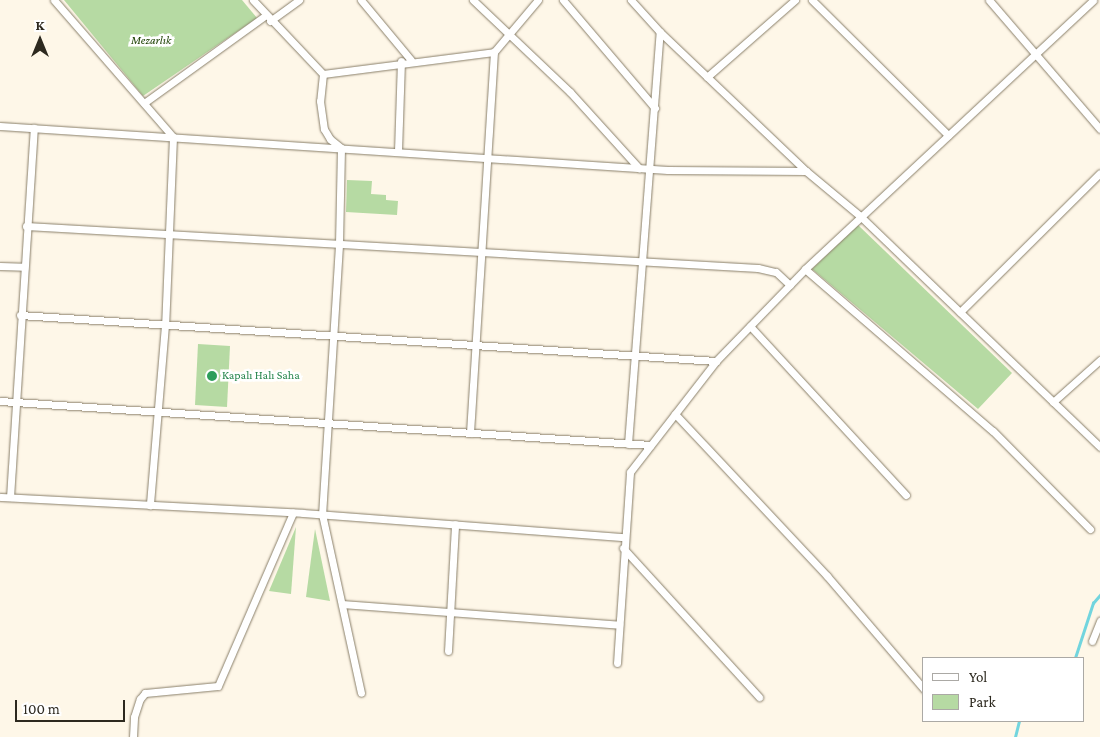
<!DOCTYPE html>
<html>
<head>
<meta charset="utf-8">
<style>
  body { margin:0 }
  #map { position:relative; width:1100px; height:737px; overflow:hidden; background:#fef7e8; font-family:"Crimson Pro",serif }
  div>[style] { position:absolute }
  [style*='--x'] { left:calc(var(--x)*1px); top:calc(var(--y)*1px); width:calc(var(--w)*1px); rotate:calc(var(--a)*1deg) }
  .green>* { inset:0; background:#b6daa3 }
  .stream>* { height:2.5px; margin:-1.25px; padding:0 1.25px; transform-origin:1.25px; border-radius:1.25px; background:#72d5de }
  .roads { filter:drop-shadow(0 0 1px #897f69) drop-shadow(0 0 1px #897f69) }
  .minor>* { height:7px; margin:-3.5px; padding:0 3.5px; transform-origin:3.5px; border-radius:3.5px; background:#fff }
  .dots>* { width:14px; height:14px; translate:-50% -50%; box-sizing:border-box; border:2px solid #fff; border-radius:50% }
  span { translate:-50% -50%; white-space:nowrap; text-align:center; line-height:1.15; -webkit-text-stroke:5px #fff; paint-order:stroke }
  .park-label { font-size:12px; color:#1c4000; font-style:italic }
  .leisure-label { font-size:12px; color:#27864d }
  .left { translate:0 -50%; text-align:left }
  .legend { position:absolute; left:922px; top:657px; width:162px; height:65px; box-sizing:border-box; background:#fff; border:1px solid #aba9a5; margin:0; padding:6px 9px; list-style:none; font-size:15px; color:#2d291f }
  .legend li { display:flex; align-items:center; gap:10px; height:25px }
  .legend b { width:25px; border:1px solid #aba9a5 }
  .north { position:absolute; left:15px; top:15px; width:50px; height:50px; -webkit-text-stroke:4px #fff; paint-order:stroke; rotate:0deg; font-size:14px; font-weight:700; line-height:20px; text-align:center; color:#2d291f }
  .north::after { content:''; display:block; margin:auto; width:18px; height:22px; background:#2d291f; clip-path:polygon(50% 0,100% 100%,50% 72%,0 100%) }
  .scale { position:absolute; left:15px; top:700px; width:110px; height:22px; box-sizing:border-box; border:2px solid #2d291f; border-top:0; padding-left:6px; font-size:15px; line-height:18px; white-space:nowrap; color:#2d291f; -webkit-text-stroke:4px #fff; paint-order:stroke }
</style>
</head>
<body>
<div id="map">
  <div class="green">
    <i style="clip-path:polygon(64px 0,242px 0,257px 18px,143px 96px)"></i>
    <i style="clip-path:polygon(347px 180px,372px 181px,371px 194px,386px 195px,386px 200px,398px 201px,397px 215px,346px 212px)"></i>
    <i style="clip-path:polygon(858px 225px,1012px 373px,978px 409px,812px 269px)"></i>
    <i style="clip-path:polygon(198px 344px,230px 346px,227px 407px,195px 405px)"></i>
    <i style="clip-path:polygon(296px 527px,291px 594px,269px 591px)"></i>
    <i style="clip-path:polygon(315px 529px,330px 601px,306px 597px)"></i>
  </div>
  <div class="stream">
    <i style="--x:1075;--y:658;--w:58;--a:-71.9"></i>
    <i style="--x:1093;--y:603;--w:11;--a:-49"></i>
    <i style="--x:1015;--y:737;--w:16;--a:-76"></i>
  </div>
  <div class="roads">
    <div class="minor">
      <i style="--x:54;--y:0;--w:181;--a:49"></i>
      <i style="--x:173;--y:137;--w:188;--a:92.4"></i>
      <i style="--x:165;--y:325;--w:181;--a:94.8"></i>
      <i style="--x:253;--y:0;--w:102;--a:46.6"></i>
      <i style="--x:323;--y:74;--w:172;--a:-7.3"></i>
      <i style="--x:494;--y:52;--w:68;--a:-49.8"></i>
      <i style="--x:361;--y:0;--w:78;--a:50.2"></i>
      <i style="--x:473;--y:0;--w:134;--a:43.5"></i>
      <i style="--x:570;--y:92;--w:103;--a:47.8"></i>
      <i style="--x:563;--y:0;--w:142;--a:49.6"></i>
      <i style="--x:631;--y:0;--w:43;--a:47.8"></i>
      <i style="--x:660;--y:32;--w:202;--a:43.6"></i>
      <i style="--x:806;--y:171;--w:70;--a:39.8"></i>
      <i style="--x:860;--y:216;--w:333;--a:43.9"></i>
      <i style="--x:812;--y:0;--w:192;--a:44.8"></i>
      <i style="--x:989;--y:0;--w:170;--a:49.3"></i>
      <i style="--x:270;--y:21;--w:36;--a:-36"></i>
      <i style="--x:323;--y:74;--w:27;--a:96"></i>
      <i style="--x:320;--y:101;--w:28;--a:82"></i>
      <i style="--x:324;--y:129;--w:12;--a:59"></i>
      <i style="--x:330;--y:139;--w:14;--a:39"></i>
      <i style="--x:341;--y:148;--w:97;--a:91.2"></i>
      <i style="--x:339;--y:245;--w:270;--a:93.6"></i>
      <i style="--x:322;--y:514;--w:183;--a:77.7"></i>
      <i style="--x:707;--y:77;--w:117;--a:-41.2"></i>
      <i style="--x:144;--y:103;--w:150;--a:-35.8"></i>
      <i style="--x:0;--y:126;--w:669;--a:3.77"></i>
      <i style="--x:668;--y:170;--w:138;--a:0.4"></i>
      <i style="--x:398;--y:151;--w:90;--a:-88.1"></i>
      <i style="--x:26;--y:226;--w:733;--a:3.28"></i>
      <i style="--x:758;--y:268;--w:18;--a:13"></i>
      <i style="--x:776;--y:272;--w:19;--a:43"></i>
      <i style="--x:0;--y:266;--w:23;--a:2"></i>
      <i style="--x:805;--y:269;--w:248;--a:40.8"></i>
      <i style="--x:993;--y:431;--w:138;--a:45.3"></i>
      <i style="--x:960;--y:312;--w:197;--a:-44.8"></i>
      <i style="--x:20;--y:315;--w:698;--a:3.78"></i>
      <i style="--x:750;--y:326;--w:230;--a:47.3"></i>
      <i style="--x:0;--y:401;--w:652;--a:3.87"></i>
      <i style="--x:1053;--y:402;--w:63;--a:-41.8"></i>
      <i style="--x:675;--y:414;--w:222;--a:46.8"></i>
      <i style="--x:827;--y:576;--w:149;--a:49.4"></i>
      <i style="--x:470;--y:433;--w:382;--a:-86.4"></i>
      <i style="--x:628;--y:444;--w:413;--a:-85.6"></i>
      <i style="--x:0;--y:497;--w:303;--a:3"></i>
      <i style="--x:303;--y:513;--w:322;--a:4.3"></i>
      <i style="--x:10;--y:497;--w:370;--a:-86.3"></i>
      <i style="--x:623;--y:548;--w:202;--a:47.6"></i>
      <i style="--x:342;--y:604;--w:278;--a:4.3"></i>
      <i style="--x:1092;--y:641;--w:22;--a:-68"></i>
      <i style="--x:448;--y:651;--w:127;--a:-86.8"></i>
      <i style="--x:617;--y:663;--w:191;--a:-86.1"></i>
      <i style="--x:630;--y:472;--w:140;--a:-52.2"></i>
      <i style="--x:716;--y:361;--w:128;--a:-45.9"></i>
      <i style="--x:805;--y:269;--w:394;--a:-43"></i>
      <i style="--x:133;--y:737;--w:20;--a:-87"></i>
      <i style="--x:134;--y:717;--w:19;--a:-72"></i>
      <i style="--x:140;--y:699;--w:8;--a:-50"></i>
      <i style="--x:145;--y:693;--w:73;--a:-5.5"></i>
      <i style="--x:218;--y:686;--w:189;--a:-66.6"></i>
    </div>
  </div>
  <div class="dots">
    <i style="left:212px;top:376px;background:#2e9e5b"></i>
  </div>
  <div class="park-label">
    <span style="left:151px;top:41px">Mezarlık</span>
  </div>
  <div class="leisure-label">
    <span class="left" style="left:222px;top:376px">Kapalı Halı Saha</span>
  </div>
  <ul class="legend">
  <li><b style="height:6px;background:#fff"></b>Yol</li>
  <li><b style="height:14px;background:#b6daa3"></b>Park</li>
  </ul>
  <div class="north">K</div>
  <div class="scale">100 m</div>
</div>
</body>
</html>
